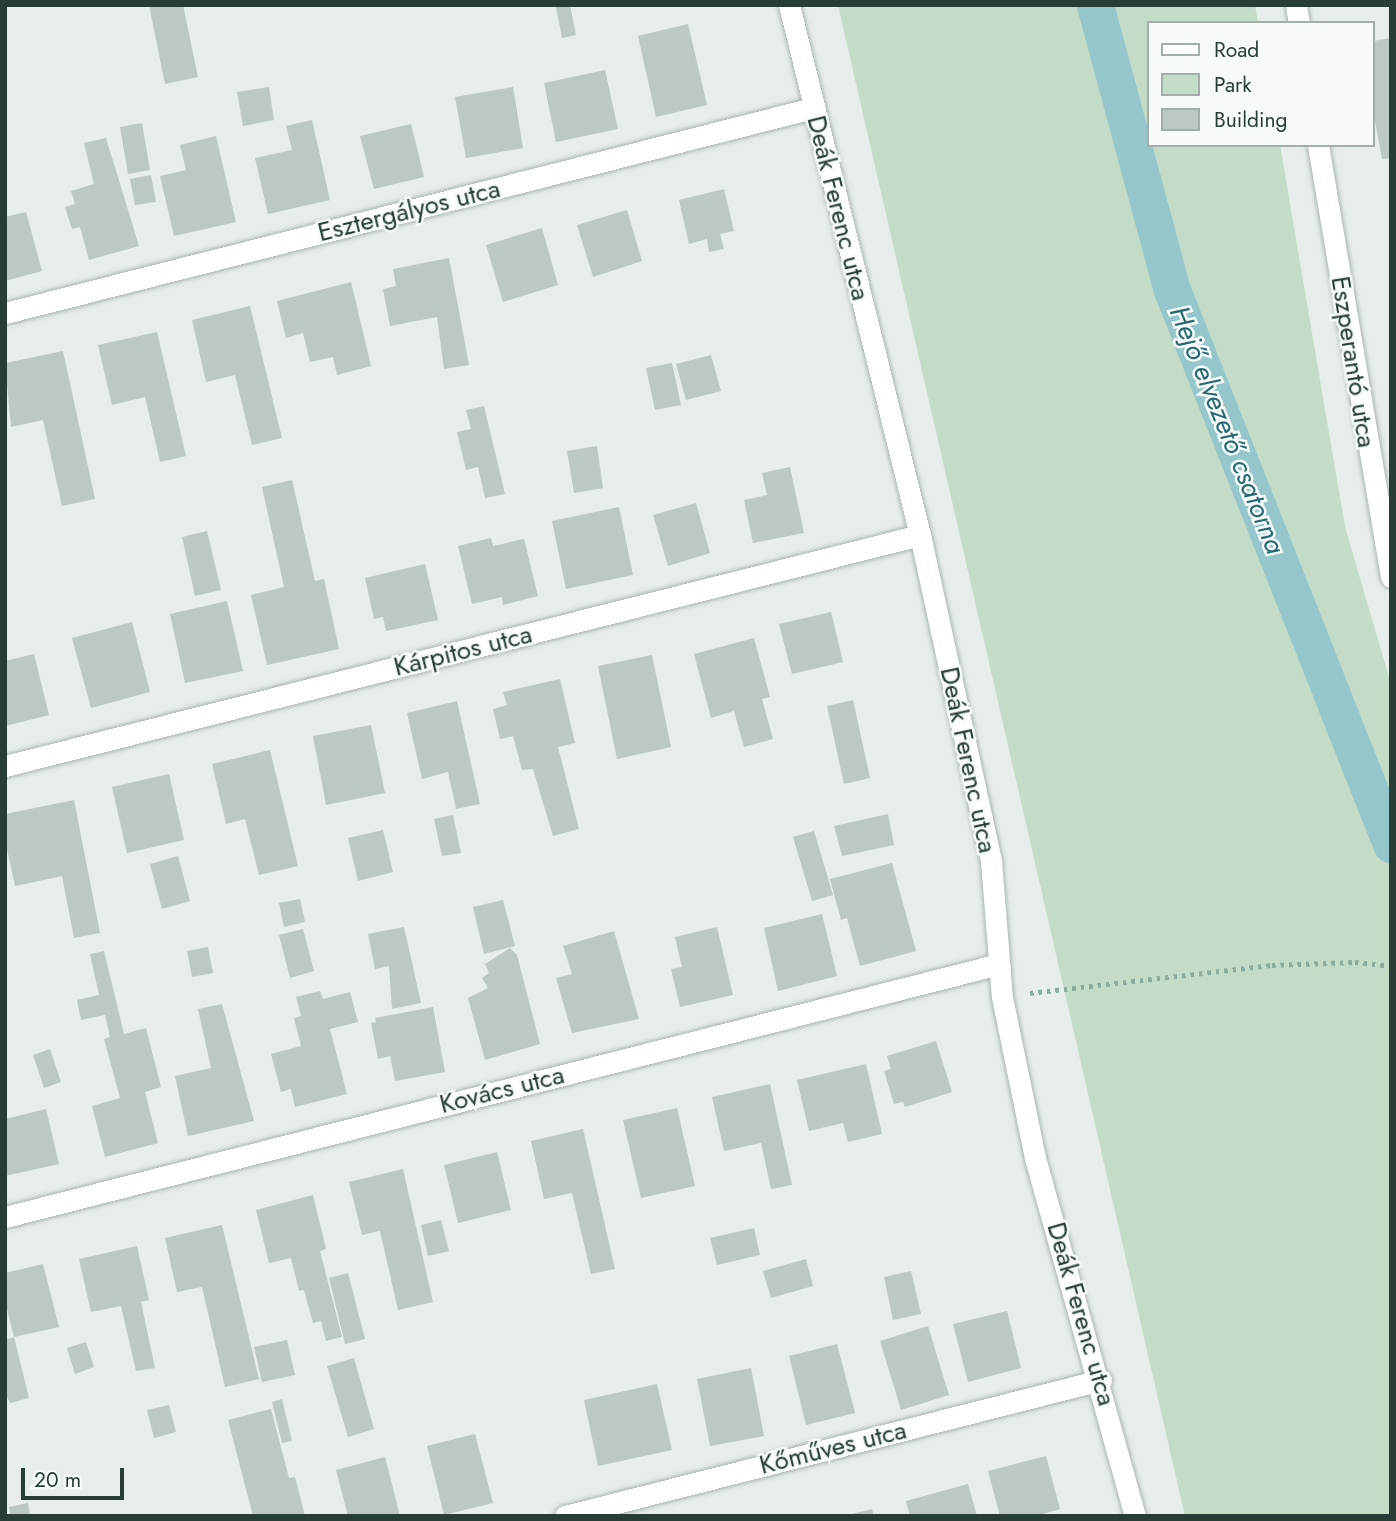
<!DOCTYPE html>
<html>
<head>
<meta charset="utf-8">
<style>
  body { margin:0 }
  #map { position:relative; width:1396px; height:1521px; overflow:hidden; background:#e6edea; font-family:Jost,sans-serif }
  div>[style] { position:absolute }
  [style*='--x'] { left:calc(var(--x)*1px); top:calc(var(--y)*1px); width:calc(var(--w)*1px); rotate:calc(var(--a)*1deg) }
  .green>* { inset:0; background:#c2dcc7 }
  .canal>* { height:37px; margin:-18.5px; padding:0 18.5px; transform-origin:18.5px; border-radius:18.5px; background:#95c6cb }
  .building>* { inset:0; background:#bcc8c2 }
  .path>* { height:4.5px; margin-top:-2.25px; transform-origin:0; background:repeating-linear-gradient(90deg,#8aada0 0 3.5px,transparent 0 8.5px) }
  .roads { filter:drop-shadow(0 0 2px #a9b5b0) drop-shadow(0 0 2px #a9b5b0) }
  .minor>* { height:21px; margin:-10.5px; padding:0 10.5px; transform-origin:10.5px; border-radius:10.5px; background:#fff }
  span { translate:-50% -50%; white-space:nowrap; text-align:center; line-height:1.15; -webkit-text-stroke:5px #f6faf8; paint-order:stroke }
  .street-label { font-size:26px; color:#273d36 }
  .water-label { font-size:28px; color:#276a73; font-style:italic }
  .frame { position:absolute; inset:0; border:7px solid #273d36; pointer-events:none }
  .legend { position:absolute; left:1147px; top:21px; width:228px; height:126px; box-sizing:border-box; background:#f6faf8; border:2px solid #a3aeaa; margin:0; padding:9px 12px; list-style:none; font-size:21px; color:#273d36 }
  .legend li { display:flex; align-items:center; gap:14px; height:35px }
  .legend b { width:35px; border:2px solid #a3aeaa }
  .scale { position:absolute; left:21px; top:1468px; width:103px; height:32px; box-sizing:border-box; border:4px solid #273d36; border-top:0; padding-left:9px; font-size:21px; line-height:24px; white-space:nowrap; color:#273d36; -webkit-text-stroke:5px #f6faf8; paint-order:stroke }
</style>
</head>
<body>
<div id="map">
  <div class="green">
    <i style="clip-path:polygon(838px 5px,1255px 5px,1258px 23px,1149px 23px,1149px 145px,1280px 145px,1345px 527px,1391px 684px,1391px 1516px,1185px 1516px)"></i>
  </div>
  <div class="canal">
    <i style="--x:1095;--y:5;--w:295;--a:74.9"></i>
    <i style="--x:1172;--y:290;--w:596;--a:68.43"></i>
  </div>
  <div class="building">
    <i style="clip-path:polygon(149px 5px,183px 5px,198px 77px,165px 84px)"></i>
    <i style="clip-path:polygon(570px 5px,576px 35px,562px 38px,556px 7px)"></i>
    <i style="clip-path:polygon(688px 24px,707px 105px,656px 117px,638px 36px)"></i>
    <i style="clip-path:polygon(1391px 38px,1391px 158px,1382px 159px,1373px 110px,1373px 41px)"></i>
    <i style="clip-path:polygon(605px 70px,618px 129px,556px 142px,544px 83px)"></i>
    <i style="clip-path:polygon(269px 87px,274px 120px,243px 126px,237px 92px)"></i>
    <i style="clip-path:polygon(513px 87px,523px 148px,466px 158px,455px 97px)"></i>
    <i style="clip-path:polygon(312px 120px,330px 200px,268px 214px,255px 158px,292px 150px,286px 126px)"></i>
    <i style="clip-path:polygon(142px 123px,150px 170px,128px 174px,120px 127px)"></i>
    <i style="clip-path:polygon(411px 124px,424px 177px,374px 189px,360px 136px)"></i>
    <i style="clip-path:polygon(216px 136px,236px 222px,174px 236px,160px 176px,186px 170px,180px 145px)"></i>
    <i style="clip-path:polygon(106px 138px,139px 246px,89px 260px,80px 227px,72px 229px,65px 207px,75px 204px,71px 191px,94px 184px,84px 143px)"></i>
    <i style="clip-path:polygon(151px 175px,156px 202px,135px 205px,130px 179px)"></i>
    <i style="clip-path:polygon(724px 189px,734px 231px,720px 234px,724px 249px,709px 252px,707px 239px,689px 244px,679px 200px)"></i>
    <i style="clip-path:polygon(627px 210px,642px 261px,593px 277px,577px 225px)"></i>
    <i style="clip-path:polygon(26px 212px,42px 271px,5px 281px,5px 217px)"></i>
    <i style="clip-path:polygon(542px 228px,558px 285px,503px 302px,486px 245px)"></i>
    <i style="clip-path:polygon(449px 258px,469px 365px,444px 369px,437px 317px,390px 326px,383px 289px,396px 286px,393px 269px)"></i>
    <i style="clip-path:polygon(351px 282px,371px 366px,337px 375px,333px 357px,310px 362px,303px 333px,286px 338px,277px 301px)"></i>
    <i style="clip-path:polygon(250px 306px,282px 438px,252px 445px,235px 375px,206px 382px,192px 320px)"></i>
    <i style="clip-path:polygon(157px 332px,186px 456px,160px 462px,145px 397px,112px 405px,98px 345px)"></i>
    <i style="clip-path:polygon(63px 351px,95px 499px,62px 506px,43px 420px,11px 427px,5px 363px)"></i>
    <i style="clip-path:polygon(711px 355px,721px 391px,686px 400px,676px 364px)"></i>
    <i style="clip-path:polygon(672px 363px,681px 405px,655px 410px,646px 368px)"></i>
    <i style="clip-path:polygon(484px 406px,505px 494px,485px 498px,478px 467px,466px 470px,457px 432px,471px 429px,466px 410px)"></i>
    <i style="clip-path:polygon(597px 446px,603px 488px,574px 493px,567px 451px)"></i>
    <i style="clip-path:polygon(790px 467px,804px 533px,753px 543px,744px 500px,767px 495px,762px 473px)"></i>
    <i style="clip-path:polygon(292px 480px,315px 581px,324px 579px,339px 649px,267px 665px,251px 595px,284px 587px,262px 487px)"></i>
    <i style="clip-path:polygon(696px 503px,710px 553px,668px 566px,653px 515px)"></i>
    <i style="clip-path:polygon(619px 507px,633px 575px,566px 589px,552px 521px)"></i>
    <i style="clip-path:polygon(207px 531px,221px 590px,195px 596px,182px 537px)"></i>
    <i style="clip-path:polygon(491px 538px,493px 546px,524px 539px,538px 596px,503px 605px,502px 597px,472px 604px,458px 546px)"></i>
    <i style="clip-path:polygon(425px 564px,438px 620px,386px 631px,383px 617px,374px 619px,365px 578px)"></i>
    <i style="clip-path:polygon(227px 601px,243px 671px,185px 683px,170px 614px)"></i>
    <i style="clip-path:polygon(831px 612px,843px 662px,792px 674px,779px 624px)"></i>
    <i style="clip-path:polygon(132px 622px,150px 692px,91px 708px,72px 638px)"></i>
    <i style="clip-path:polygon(754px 638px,770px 697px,762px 699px,773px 739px,744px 747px,734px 711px,711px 718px,694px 654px)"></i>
    <i style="clip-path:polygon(34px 654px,49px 715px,5px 726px,5px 661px)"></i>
    <i style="clip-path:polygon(652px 655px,671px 747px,617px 759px,598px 666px)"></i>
    <i style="clip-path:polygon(560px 679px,575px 743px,558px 747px,579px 829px,553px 836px,533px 769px,522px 770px,513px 736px,500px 739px,493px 709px,507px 705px,503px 692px)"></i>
    <i style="clip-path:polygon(853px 700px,870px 778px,844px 784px,827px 706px)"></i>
    <i style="clip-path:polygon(457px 701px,480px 804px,456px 809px,448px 772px,422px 779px,407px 713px)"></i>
    <i style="clip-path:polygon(371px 725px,385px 793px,326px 805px,313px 736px)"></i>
    <i style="clip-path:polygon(270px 750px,298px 866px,259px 875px,245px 819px,226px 824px,212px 764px)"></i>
    <i style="clip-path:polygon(169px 774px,184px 840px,127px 853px,112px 787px)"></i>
    <i style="clip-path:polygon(74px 800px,100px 933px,74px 938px,62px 876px,15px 886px,5px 840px,5px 814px)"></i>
    <i style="clip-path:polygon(888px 814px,894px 845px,842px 856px,834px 826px)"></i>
    <i style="clip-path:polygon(453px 815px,461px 853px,442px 856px,434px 819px)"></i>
    <i style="clip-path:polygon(383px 830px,393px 872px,358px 881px,348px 838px)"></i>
    <i style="clip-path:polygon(814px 831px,833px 895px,812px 901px,793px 837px)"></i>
    <i style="clip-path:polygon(178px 856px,190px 901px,162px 909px,150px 864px)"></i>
    <i style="clip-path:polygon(892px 863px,916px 951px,860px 966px,847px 918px,841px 920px,830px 879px)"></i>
    <i style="clip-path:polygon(300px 899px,305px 922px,284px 927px,279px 903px)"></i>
    <i style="clip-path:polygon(503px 900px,515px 946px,484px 954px,473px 907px)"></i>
    <i style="clip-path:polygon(822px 914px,837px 976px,778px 991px,764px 928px)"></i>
    <i style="clip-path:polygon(404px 927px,421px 1003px,392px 1009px,389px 966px,375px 969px,368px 934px)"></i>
    <i style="clip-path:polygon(717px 927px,733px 995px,680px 1007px,671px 969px,682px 967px,675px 937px)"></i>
    <i style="clip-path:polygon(303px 929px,314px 971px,290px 978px,279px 935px)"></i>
    <i style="clip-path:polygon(614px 931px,639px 1019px,572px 1033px,556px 978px,572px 974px,563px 946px)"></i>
    <i style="clip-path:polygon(208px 947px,213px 973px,192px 977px,187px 951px)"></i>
    <i style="clip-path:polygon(510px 948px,517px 955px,540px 1044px,485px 1060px,468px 998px,488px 988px,482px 978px,489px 973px,485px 964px)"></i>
    <i style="clip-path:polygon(104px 951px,124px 1034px,146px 1028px,161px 1087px,145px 1092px,158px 1143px,105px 1157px,92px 1106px,120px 1098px,104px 1039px,110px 1037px,105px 1015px,81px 1020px,77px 1000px,99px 995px,90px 954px)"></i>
    <i style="clip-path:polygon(320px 991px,323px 999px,350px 992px,358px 1022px,330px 1029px,347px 1094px,295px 1107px,291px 1089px,281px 1092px,271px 1054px,301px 1046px,294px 1018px,301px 1016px,296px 997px)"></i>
    <i style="clip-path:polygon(222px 1004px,254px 1121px,188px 1136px,175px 1076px,211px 1068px,198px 1009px)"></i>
    <i style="clip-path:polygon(433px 1007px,445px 1072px,395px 1081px,390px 1056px,378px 1059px,371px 1023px,376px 1022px,375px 1018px)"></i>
    <i style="clip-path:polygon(936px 1041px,952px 1092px,905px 1107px,903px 1102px,894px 1104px,884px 1071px,891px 1069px,887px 1056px)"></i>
    <i style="clip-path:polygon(50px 1049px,61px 1082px,44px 1088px,33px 1055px)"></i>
    <i style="clip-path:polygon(866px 1064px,882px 1134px,848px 1142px,843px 1123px,809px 1131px,797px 1080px)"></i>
    <i style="clip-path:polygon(770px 1084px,792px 1185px,771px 1189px,761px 1143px,724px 1151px,712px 1097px)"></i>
    <i style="clip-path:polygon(677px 1108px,695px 1186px,641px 1198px,623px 1120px)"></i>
    <i style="clip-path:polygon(46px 1109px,59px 1164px,5px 1176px,5px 1119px)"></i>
    <i style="clip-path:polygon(583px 1129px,615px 1269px,591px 1274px,572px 1193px,544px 1199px,531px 1141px)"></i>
    <i style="clip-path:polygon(497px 1152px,511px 1210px,458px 1223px,444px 1165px)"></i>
    <i style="clip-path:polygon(403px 1169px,433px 1302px,398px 1310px,380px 1231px,362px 1235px,349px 1182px)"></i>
    <i style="clip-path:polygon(313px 1195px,326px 1249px,320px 1251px,342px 1337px,326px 1341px,321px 1321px,313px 1323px,304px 1290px,299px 1291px,291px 1258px,269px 1263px,256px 1210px)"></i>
    <i style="clip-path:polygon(441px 1220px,449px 1251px,428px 1256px,421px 1225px)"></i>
    <i style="clip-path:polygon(222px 1225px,259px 1379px,225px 1387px,202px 1287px,177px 1292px,165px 1238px)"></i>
    <i style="clip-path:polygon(754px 1228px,760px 1255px,717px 1265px,710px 1238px)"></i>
    <i style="clip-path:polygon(137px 1246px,149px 1300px,141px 1302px,155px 1368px,136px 1371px,121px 1306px,91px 1312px,79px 1259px)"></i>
    <i style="clip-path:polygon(806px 1259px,813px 1286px,771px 1298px,763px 1271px)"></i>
    <i style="clip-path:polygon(43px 1264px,59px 1327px,14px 1337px,5px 1301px,5px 1273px)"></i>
    <i style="clip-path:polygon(911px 1271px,921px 1314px,893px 1320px,884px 1277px)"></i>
    <i style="clip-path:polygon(348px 1273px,365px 1339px,345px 1344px,329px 1278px)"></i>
    <i style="clip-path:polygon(1007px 1311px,1021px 1368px,968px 1382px,953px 1324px)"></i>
    <i style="clip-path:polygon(928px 1326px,949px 1395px,901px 1410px,880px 1341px)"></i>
    <i style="clip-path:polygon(14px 1337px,29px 1398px,10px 1403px,5px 1393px,5px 1340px)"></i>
    <i style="clip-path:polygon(287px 1340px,295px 1375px,262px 1382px,254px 1347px)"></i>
    <i style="clip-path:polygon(86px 1342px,94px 1367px,75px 1374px,67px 1348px)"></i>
    <i style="clip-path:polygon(837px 1344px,855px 1413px,806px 1425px,789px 1356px)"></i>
    <i style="clip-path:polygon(354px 1358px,374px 1429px,348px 1437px,327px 1366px)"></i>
    <i style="clip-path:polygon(751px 1368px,764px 1436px,710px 1446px,697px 1379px)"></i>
    <i style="clip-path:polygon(657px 1384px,672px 1450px,598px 1466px,584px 1400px)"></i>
    <i style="clip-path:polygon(282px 1399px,292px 1441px,282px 1443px,272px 1402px)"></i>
    <i style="clip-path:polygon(169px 1405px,176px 1432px,154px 1438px,147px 1410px)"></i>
    <i style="clip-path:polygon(271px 1409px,289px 1478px,295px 1477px,305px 1516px,253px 1516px,228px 1420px)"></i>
    <i style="clip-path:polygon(475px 1434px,493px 1503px,444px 1515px,427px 1446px)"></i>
    <i style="clip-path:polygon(1046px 1456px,1060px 1509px,1036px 1516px,1000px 1516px,988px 1471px)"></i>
    <i style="clip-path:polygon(385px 1457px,400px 1516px,348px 1516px,336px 1470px)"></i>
    <i style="clip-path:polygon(968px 1484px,977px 1516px,910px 1516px,906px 1501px)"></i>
    <i style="clip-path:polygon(28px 1503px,30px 1516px,11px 1516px,9px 1507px)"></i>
    <i style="clip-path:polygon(872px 1509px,874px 1516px,848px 1516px,848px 1515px)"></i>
  </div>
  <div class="path">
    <i style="--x:1030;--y:993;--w:244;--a:-6.6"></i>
    <i style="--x:1272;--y:965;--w:83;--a:-2.1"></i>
    <i style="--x:1355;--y:962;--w:36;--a:6"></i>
  </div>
  <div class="roads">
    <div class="minor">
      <i style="--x:789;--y:5;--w:546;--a:76.12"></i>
      <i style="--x:920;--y:535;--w:334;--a:77.7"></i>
      <i style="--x:991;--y:861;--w:136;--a:85.4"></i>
      <i style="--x:1002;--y:997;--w:164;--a:78.4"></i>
      <i style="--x:1035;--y:1158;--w:372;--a:74.4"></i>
      <i style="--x:1296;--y:5;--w:18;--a:81"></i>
      <i style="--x:1318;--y:145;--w:438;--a:80.4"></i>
      <i style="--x:5;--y:313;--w:834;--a:-14.24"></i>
      <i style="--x:5;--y:766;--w:944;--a:-14.17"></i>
      <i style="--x:5;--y:1217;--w:1026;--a:-14.28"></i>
      <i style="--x:565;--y:1516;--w:553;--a:-14.24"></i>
    </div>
  </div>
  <div class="street-label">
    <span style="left:838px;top:208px;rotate:76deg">Deák Ferenc utca</span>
    <span style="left:409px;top:211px;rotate:-14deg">Esztergályos utca</span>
    <span style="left:1353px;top:362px;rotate:81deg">Eszperantó utca</span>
    <span style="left:463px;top:651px;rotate:-14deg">Kárpitos utca</span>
    <span style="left:968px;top:760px;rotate:78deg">Deák Ferenc utca</span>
    <span style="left:502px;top:1090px;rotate:-14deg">Kovács utca</span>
    <span style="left:1081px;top:1314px;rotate:74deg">Deák Ferenc utca</span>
    <span style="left:833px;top:1448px;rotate:-14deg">Kőműves utca</span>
  </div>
  <div class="water-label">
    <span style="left:1227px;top:430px;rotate:68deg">Hejő elvezető csatorna</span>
  </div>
  <div class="frame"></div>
  <ul class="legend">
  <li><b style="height:9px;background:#fff"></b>Road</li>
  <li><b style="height:19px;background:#c2dcc7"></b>Park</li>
  <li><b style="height:19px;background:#bcc8c2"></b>Building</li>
  </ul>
  <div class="scale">20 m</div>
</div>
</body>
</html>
